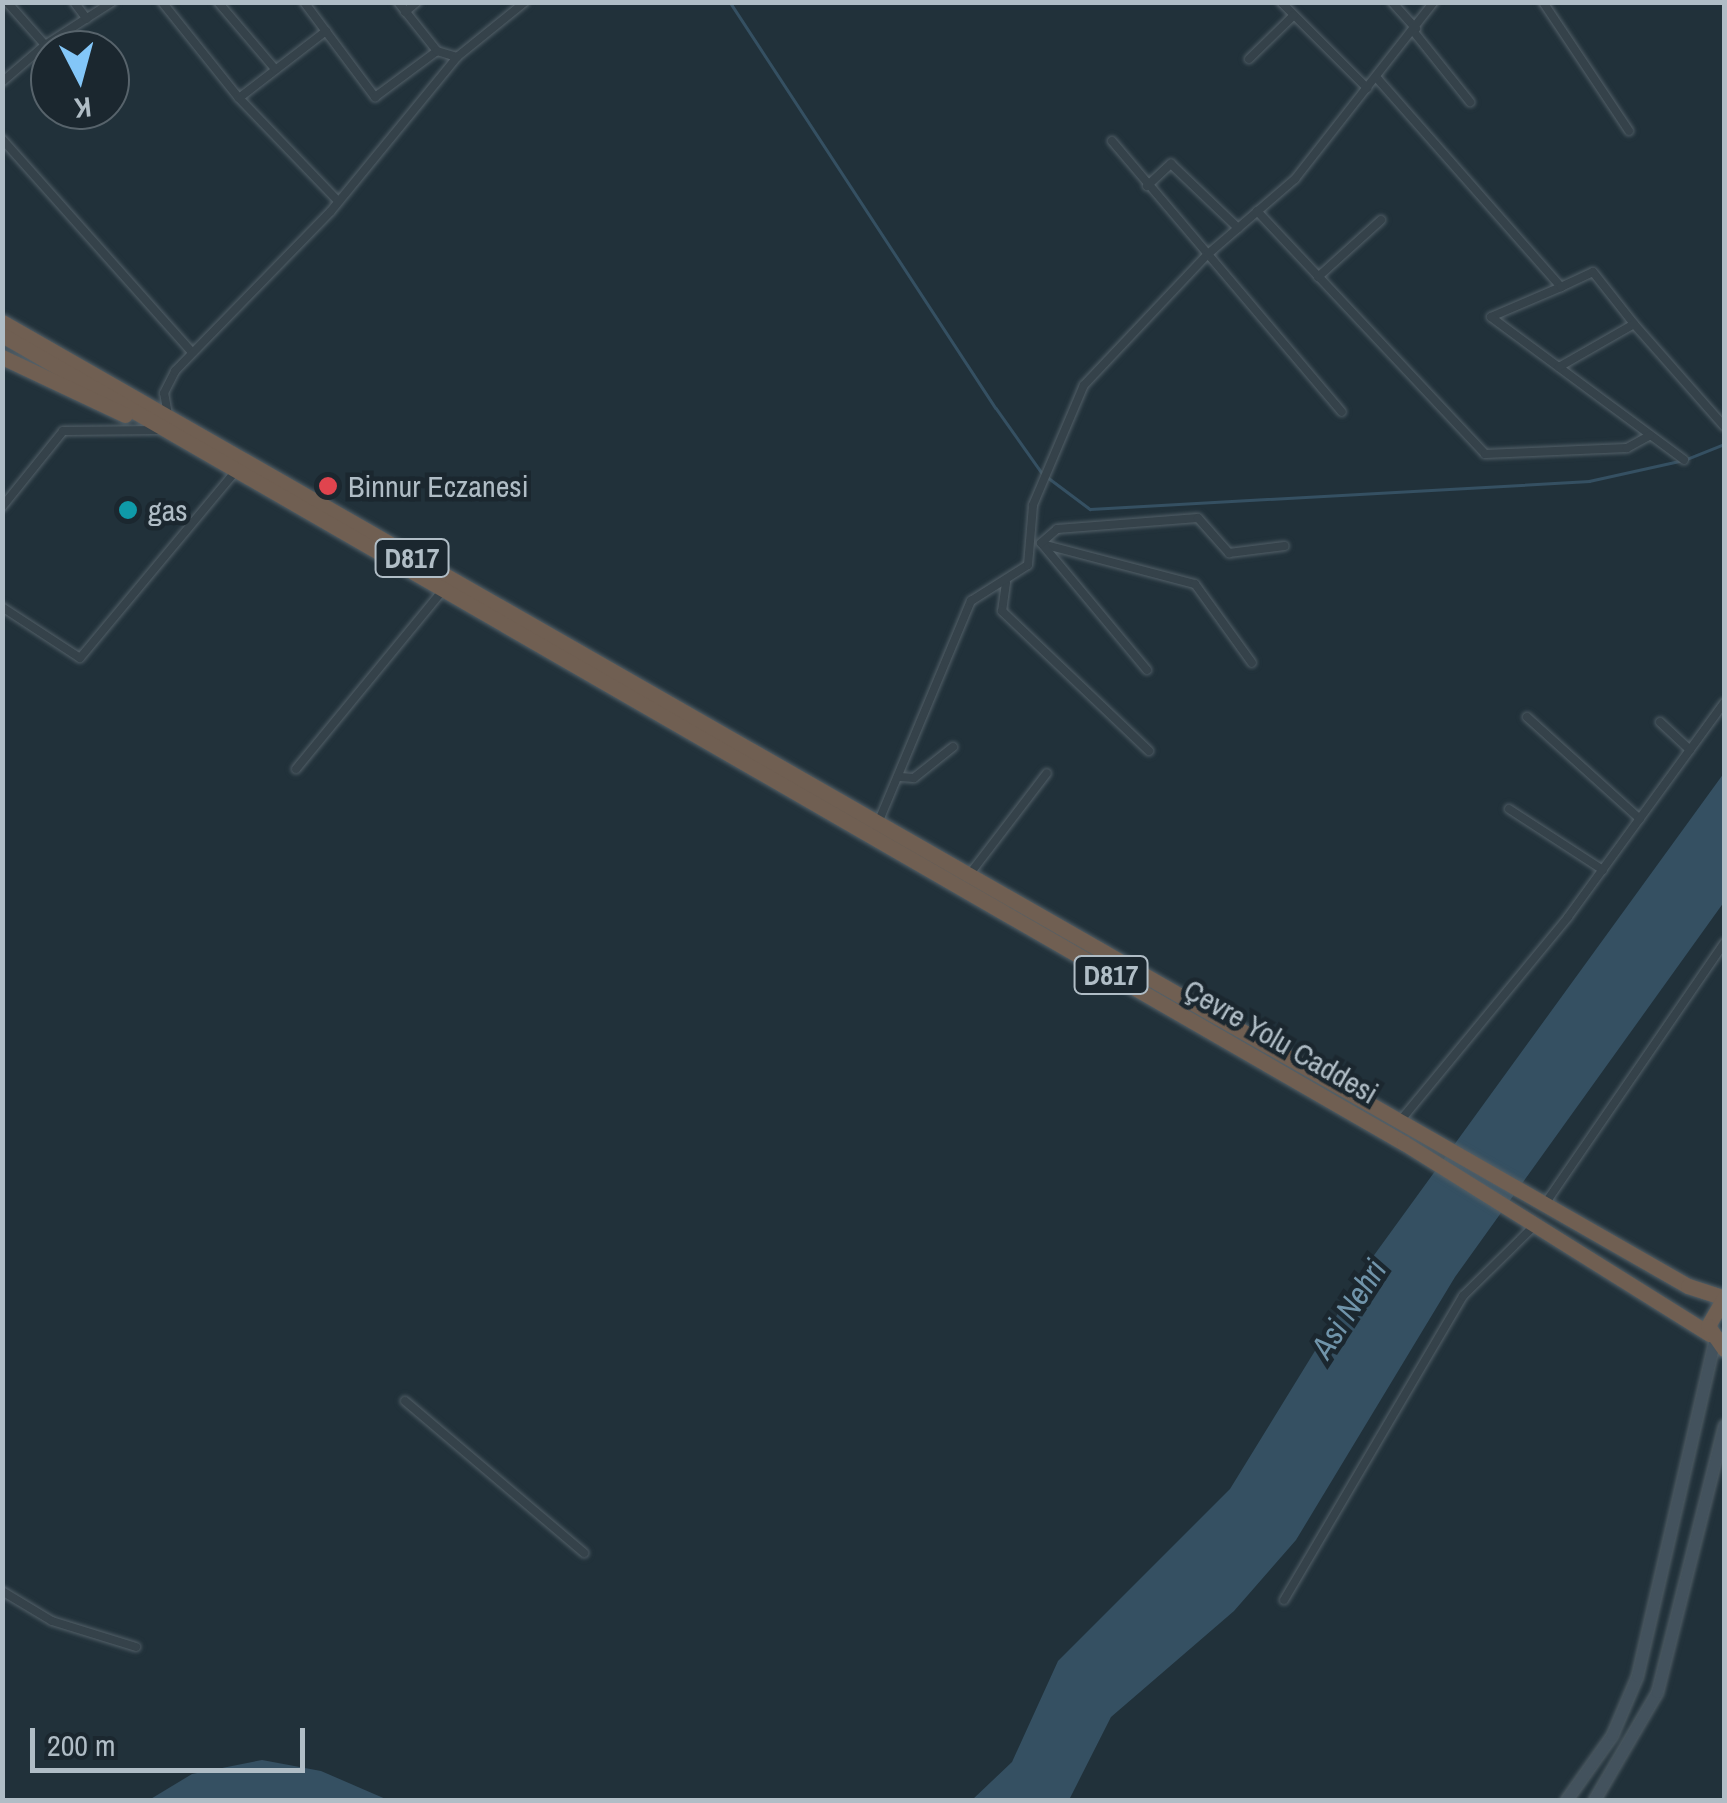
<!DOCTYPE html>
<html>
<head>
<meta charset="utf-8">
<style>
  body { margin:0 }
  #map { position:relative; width:1727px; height:1803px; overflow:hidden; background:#21313a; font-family:"Archivo Narrow",sans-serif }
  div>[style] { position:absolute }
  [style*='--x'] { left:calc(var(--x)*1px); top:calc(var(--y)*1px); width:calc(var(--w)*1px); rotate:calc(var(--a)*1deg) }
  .water>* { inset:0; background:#355062 }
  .stream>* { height:2.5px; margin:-1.25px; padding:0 1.25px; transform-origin:1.25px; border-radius:1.25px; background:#355062 }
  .roads { filter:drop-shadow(0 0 2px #536068) drop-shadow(0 0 2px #536068) }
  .street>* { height:8px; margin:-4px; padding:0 4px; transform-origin:4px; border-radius:4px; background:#35424a }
  .secondary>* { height:11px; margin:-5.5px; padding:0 5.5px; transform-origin:5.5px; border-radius:5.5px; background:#43525d }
  .highway>* { height:15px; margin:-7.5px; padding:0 7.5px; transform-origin:7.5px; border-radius:7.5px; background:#705f52 }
  .dots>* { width:28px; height:28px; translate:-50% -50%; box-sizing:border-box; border:5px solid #1b272f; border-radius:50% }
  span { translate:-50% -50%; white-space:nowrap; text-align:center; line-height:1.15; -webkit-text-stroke:9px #1b272f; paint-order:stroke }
  .shield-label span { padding:2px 8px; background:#1b272f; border:2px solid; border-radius:8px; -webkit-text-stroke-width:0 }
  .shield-label { font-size:28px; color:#b0bdc6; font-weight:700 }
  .poi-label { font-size:30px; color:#b0bdc6 }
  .left { translate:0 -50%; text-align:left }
  .street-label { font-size:30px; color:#b0bdc6 }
  .water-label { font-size:32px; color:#7094aa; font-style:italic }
  .frame { position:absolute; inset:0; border:5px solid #b0bdc6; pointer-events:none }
  .north { position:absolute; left:30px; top:30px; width:100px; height:100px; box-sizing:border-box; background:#1b272f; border:2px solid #57636b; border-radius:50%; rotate:174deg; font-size:28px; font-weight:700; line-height:40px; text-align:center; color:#b0bdc6 }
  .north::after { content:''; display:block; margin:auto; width:35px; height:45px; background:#83c6f8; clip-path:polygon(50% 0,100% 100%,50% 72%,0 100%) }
  .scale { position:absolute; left:30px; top:1728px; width:275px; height:45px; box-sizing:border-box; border:5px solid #b0bdc6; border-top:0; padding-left:12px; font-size:30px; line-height:35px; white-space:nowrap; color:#b0bdc6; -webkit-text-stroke:8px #1b272f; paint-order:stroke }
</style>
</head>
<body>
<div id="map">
  <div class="water">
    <i style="clip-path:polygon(1724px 773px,1724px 902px,1455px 1277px,1296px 1540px,1234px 1611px,1111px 1717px,1069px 1800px,972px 1800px,1012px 1762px,1058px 1661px,1230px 1489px,1372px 1258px)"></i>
    <i style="clip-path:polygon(262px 1760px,321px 1771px,388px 1800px,149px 1800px,192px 1774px)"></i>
  </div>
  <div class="stream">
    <i style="--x:730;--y:2;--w:485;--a:56.8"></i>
    <i style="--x:996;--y:408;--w:80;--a:54.7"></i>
    <i style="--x:1042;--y:473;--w:60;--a:36.9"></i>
    <i style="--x:1090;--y:509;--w:500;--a:-3.2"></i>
    <i style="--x:1589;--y:481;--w:92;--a:-12.5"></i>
    <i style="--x:1687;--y:459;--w:40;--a:-22"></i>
  </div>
  <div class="roads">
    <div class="street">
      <i style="--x:7;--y:2;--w:57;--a:48.5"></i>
      <i style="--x:45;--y:45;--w:80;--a:-32.7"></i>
      <i style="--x:74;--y:2;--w:21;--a:53"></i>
      <i style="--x:162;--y:2;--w:123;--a:51.3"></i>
      <i style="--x:239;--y:98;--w:110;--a:-37.6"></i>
      <i style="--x:218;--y:2;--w:88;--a:49.6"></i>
      <i style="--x:304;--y:2;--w:119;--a:53.2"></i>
      <i style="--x:375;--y:97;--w:77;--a:-36.6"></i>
      <i style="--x:398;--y:2;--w:63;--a:51.5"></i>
      <i style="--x:437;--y:51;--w:21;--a:17"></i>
      <i style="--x:457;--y:57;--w:87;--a:-39"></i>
      <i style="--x:1281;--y:2;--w:122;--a:45"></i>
      <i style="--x:1392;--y:2;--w:36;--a:48"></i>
      <i style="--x:1543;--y:2;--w:155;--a:56.3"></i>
      <i style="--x:405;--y:12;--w:16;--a:-40"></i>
      <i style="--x:1414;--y:32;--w:90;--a:51.3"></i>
      <i style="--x:1249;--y:59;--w:62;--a:-44.3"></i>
      <i style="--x:1376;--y:77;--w:280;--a:48.6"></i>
      <i style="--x:1561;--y:287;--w:76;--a:156.8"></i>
      <i style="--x:1491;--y:317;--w:240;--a:36.5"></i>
      <i style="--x:2;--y:82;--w:57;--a:-40.7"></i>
      <i style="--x:239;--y:98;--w:143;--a:46.1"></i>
      <i style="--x:2;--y:139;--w:285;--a:48.3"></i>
      <i style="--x:1112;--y:141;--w:355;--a:49.7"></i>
      <i style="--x:1147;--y:186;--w:33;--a:-43"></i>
      <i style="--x:1171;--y:164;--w:93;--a:43.7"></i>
      <i style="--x:1257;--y:211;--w:333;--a:46.8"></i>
      <i style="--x:1485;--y:454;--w:142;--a:-2.4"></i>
      <i style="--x:1627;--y:448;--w:26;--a:-29"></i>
      <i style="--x:1318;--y:277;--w:85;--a:-42.1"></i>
      <i style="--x:1561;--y:287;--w:35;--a:-25"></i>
      <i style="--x:1593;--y:272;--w:66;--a:51.7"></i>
      <i style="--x:1559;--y:367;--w:86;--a:-29.8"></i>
      <i style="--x:1634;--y:324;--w:136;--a:48.6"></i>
      <i style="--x:168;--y:415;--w:22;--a:-100"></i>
      <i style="--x:164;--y:393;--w:25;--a:-63"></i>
      <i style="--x:175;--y:371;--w:223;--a:-45.7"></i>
      <i style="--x:331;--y:211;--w:199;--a:-50.7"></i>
      <i style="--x:2;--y:507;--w:97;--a:-51.2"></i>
      <i style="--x:63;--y:431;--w:98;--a:-0.6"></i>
      <i style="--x:1046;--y:545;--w:154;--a:14.7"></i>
      <i style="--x:1195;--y:584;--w:97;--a:54.2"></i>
      <i style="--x:1006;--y:583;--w:28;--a:98"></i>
      <i style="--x:1002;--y:611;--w:203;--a:43.6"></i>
      <i style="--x:2;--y:607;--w:93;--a:33.2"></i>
      <i style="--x:80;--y:658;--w:244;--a:-50.2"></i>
      <i style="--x:1147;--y:670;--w:165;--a:-129.8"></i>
      <i style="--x:1041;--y:543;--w:21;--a:-41"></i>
      <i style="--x:1057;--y:529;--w:141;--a:-4.5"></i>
      <i style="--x:1198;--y:518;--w:47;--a:48.5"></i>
      <i style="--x:1229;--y:553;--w:56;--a:-7.1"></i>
      <i style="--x:1527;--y:717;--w:152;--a:42.1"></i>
      <i style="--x:1660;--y:722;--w:41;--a:43"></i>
      <i style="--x:296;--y:769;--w:232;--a:-50.6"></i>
      <i style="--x:900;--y:777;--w:14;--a:4"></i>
      <i style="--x:914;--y:778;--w:50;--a:-38.5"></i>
      <i style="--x:1509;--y:809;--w:112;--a:33"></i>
      <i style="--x:878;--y:823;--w:241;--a:-67.3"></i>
      <i style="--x:971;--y:601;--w:67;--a:-32.3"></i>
      <i style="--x:1028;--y:565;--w:60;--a:-85.2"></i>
      <i style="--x:1033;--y:505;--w:130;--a:-67"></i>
      <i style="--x:1084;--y:385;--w:180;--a:-46.6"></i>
      <i style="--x:1208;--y:254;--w:115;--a:-40.8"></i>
      <i style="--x:1295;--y:179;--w:225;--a:-51.9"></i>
      <i style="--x:969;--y:875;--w:128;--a:-52.6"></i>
      <i style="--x:1400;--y:1121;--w:264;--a:-50.5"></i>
      <i style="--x:1568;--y:917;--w:265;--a:-53.9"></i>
      <i style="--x:1547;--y:1201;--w:313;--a:-55.5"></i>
      <i style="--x:405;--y:1401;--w:235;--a:40.3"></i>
      <i style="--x:2;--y:1591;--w:58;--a:31"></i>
      <i style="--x:52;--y:1621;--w:88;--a:17.2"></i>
      <i style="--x:1284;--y:1600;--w:353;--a:-59.5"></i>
      <i style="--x:1463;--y:1296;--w:101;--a:-44.6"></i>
    </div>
    <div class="secondary">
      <i style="--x:1566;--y:1800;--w:80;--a:-54.7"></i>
      <i style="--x:1612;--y:1735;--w:64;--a:-67"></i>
      <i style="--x:1637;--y:1676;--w:343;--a:-77"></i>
      <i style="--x:1594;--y:1800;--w:125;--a:-59.7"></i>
      <i style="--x:1657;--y:1692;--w:275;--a:-75.9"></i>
    </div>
    <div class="highway">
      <i style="--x:2;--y:322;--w:1942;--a:29.76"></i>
      <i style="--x:1688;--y:1286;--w:38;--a:18"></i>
      <i style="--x:2;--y:335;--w:1618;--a:29.96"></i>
      <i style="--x:1404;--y:1143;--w:361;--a:32"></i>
      <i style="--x:2;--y:357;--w:136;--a:25.2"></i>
      <i style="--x:1724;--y:1298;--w:32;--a:120"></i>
      <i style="--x:1708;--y:1326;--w:28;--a:55"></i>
    </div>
  </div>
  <div class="dots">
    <i style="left:328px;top:486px;background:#e0444e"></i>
    <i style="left:128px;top:510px;background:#0f9aa8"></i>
  </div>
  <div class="shield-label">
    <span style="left:412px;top:558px">D817</span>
    <span style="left:1111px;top:975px">D817</span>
  </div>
  <div class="poi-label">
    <span class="left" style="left:348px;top:486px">Binnur Eczanesi</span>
    <span class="left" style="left:148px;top:510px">gas</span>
  </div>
  <div class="street-label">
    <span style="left:1281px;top:1041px;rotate:30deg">Çevre Yolu Caddesi</span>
  </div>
  <div class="water-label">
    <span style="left:1349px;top:1309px;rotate:-57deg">Asi Nehri</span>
  </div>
  <div class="frame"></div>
  <div class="north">K</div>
  <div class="scale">200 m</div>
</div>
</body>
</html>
